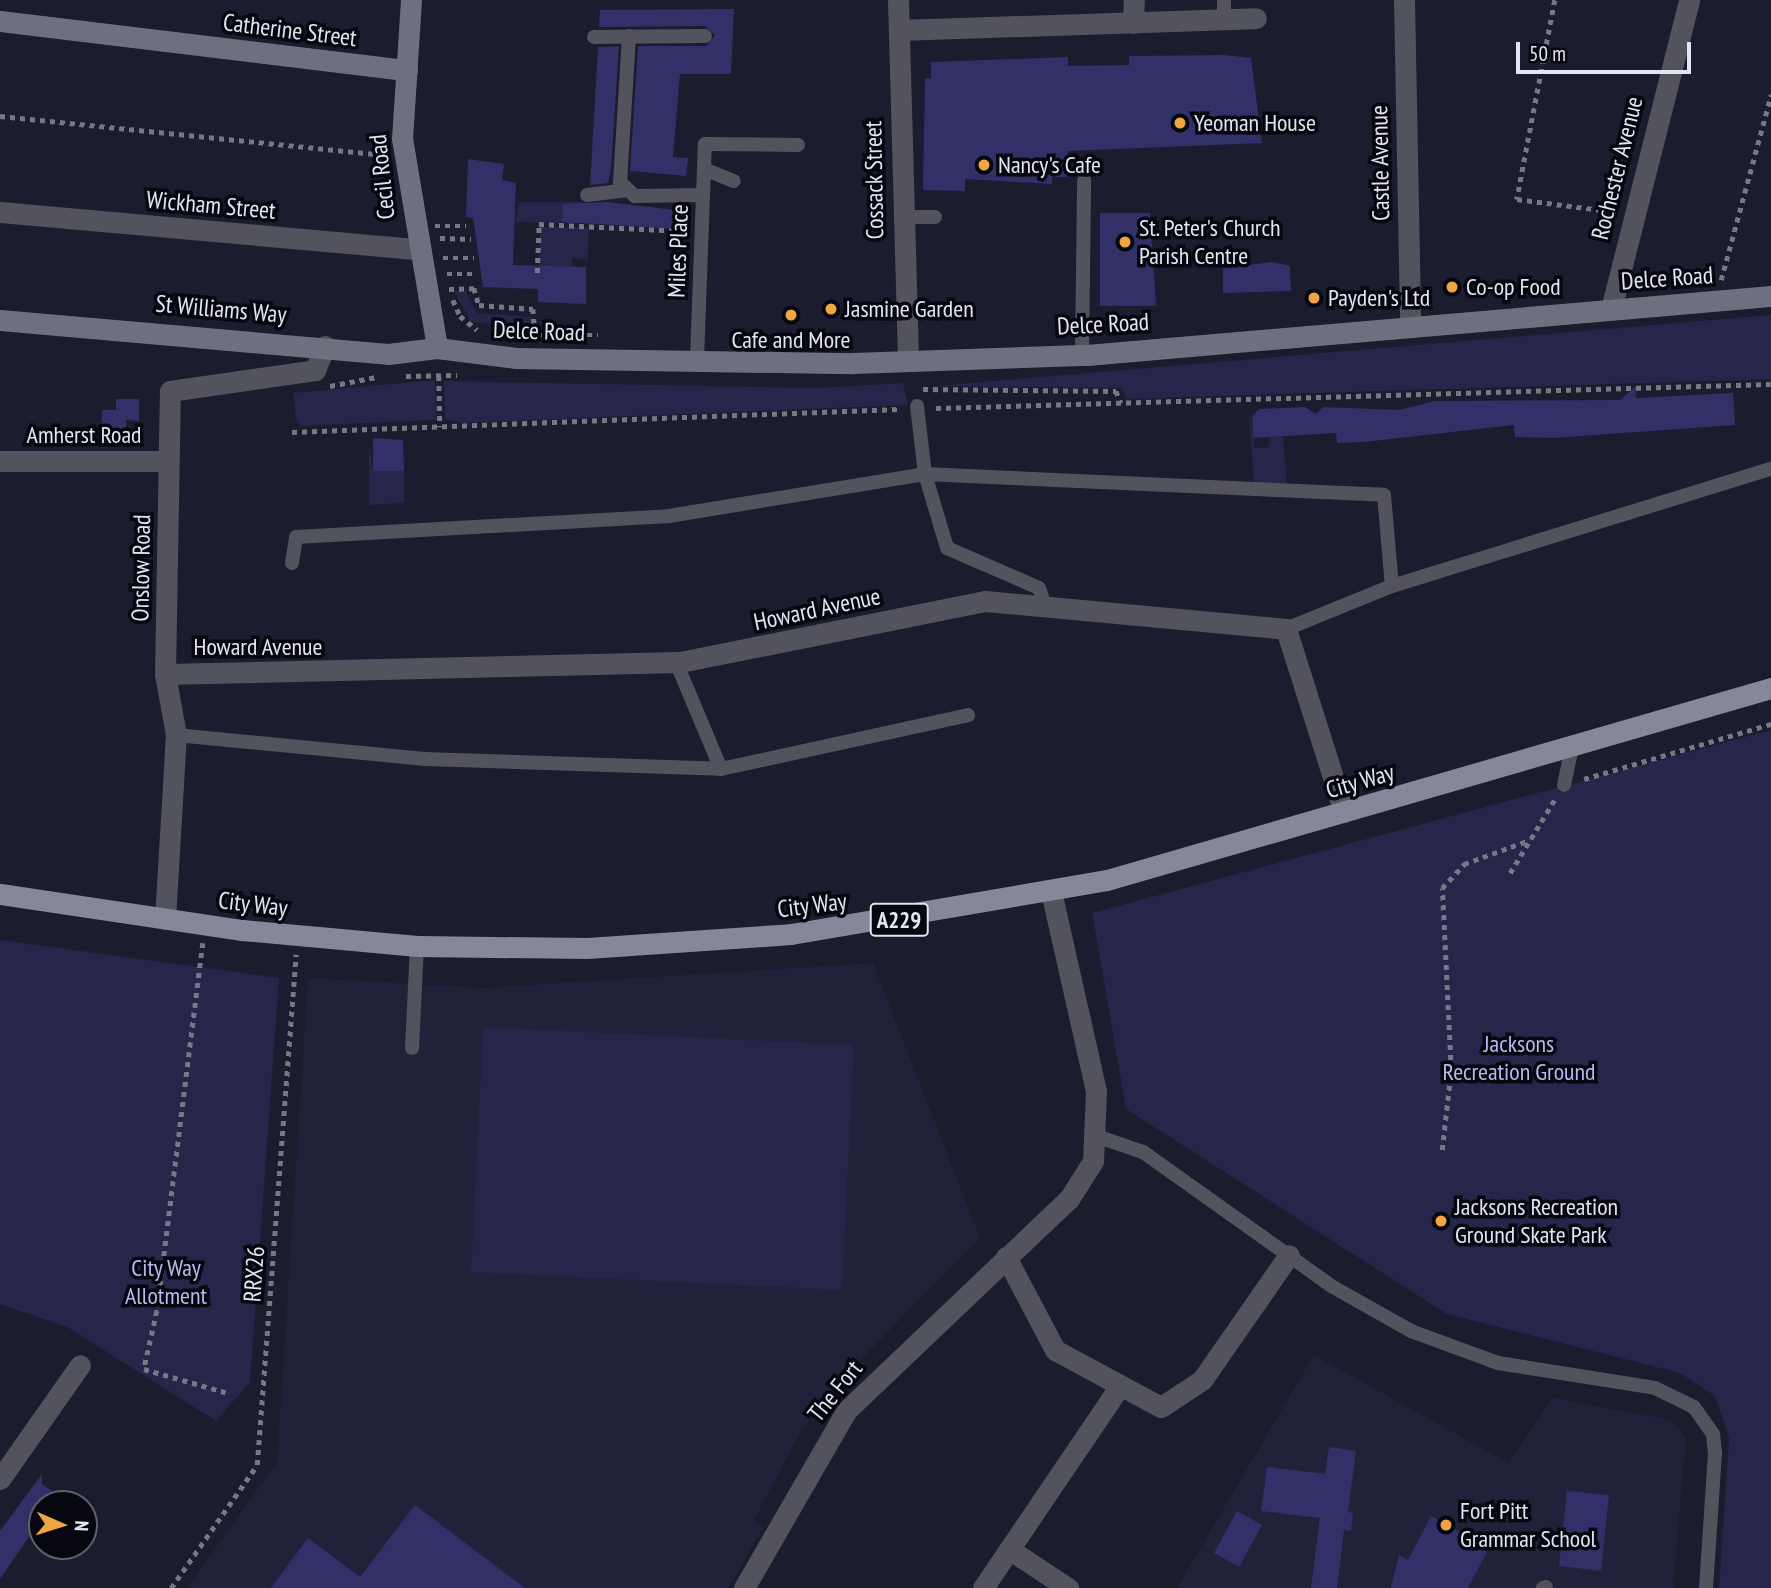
<!DOCTYPE html>
<html>
<head>
<meta charset="utf-8">
<style>
  body { margin:0 }
  #map { position:relative; width:1771px; height:1588px; overflow:hidden; background:#1b1c2d; font-family:"PT Sans Narrow",sans-serif }
  div>[style] { position:absolute }
  [style*='--x'] { left:calc(var(--x)*1px); top:calc(var(--y)*1px); width:calc(var(--w)*1px); rotate:calc(var(--a)*1deg) }
  .built>* { inset:0; background:#212239 }
  .green>* { inset:0; background:#252649 }
  .building>* { inset:0; background:#313068 }
  .path>* { height:4.5px; margin-top:-2.25px; transform-origin:0; background:repeating-linear-gradient(90deg,#767787 0 5px,transparent 0 10px) }
  .lane>* { height:14px; margin:-7px; padding:0 7px; transform-origin:7px; border-radius:7px; background:#52535c }
  .street>* { height:21px; margin:-10.5px; padding:0 10.5px; transform-origin:10.5px; border-radius:10.5px; background:#52535c }
  .secondary>* { height:21px; margin:-10.5px; padding:0 10.5px; transform-origin:10.5px; border-radius:10.5px; background:#6f707f }
  .primary>* { height:21px; margin:-10.5px; padding:0 10.5px; transform-origin:10.5px; border-radius:10.5px; background:#85879a }
  .dots>* { width:19px; height:19px; translate:-50% -50%; box-sizing:border-box; border:4px solid #07070f; border-radius:50% }
  span { translate:-50% -50%; white-space:nowrap; text-align:center; line-height:1.15; -webkit-text-stroke:7px #07070f; paint-order:stroke }
  .shield-label span { padding:2px 5px; background:#07070f; border:2px solid; border-radius:5px; -webkit-text-stroke-width:0 }
  .shield-label { font-size:23px; color:#e4e5f2; font-weight:700 }
  .street-label { font-size:24px; color:#e4e5f2 }
  .poi-label { font-size:24px; color:#e4e5f2 }
  .left { translate:0 -50%; text-align:left }
  .park-label { font-size:24px; color:#b6bcf1 }
  .north { position:absolute; left:28px; top:1490px; width:70px; height:70px; box-sizing:border-box; background:#07070f; border:2px solid #5f606a; border-radius:50%; rotate:93deg; font-size:19px; font-weight:700; line-height:28px; text-align:center; color:#e4e5f2 }
  .north::after { content:''; display:block; margin:auto; width:24px; height:32px; background:#f1a540; clip-path:polygon(50% 0,100% 100%,50% 72%,0 100%) }
  .scale { position:absolute; left:1516px; top:42px; width:175px; height:32px; box-sizing:border-box; border:4px solid #e4e5f2; border-top:0; padding-left:9px; font-size:21px; line-height:24px; white-space:nowrap; color:#e4e5f2; -webkit-text-stroke:5px #07070f; paint-order:stroke }
</style>
</head>
<body>
<div id="map">
  <div class="built">
    <i style="clip-path:polygon(873px 963px,980px 1238px,832px 1389px,802px 1429px,754px 1520px,764px 1526px,728px 1588px,187px 1588px,277px 1462px,308px 978px,484px 988px)"></i>
    <i style="clip-path:polygon(1314px 1355px,1509px 1463px,1552px 1398px,1671px 1420px,1686px 1438px,1673px 1588px,1177px 1588px)"></i>
  </div>
  <div class="green">
    <i style="clip-path:polygon(519px 202px,583px 202px,582px 223px,516px 222px)"></i>
    <i style="clip-path:polygon(540px 227px,589px 228px,587px 268px,586px 259px,572px 258px,572px 267px,539px 266px)"></i>
    <i style="clip-path:polygon(465px 290px,477px 313px,531px 317px,533px 326px,471px 322px,454px 291px)"></i>
    <i style="clip-path:polygon(1771px 315px,1771px 379px,1126px 399px,1122px 388px,935px 386px)"></i>
    <i style="clip-path:polygon(435px 380px,436px 420px,301px 426px,296px 419px,293px 393px)"></i>
    <i style="clip-path:polygon(444px 381px,818px 388px,903px 383px,908px 405px,463px 423px,445px 419px)"></i>
    <i style="clip-path:polygon(1249px 412px,1255px 448px,1269px 447px,1269px 437px,1283px 436px,1287px 484px,1254px 483px)"></i>
    <i style="clip-path:polygon(369px 445px,373px 471px,404px 471px,404px 503px,369px 505px)"></i>
    <i style="clip-path:polygon(1771px 730px,1771px 1588px,1719px 1588px,1729px 1437px,1715px 1396px,1680px 1373px,1447px 1314px,1126px 1109px,1092px 913px)"></i>
    <i style="clip-path:polygon(0 940px,279px 978px,250px 1382px,216px 1421px,69px 1328px,0 1304px)"></i>
    <i style="clip-path:polygon(483px 1027px,854px 1045px,842px 1290px,471px 1272px)"></i>
  </div>
  <div class="building">
    <i style="clip-path:polygon(734px 9px,731px 74px,680px 74px,673px 157px,688px 158px,686px 176px,630px 171px,638px 46px,706px 46px,715px 35px,705px 26px,599px 27px,600px 10px)"></i>
    <i style="clip-path:polygon(619px 46px,611px 169px,608px 183px,590px 185px,598px 47px)"></i>
    <i style="clip-path:polygon(1225px 55px,1251px 58px,1262px 143px,1068px 151px,1067px 177px,1052px 177px,1052px 184px,965px 179px,965px 191px,923px 190px,925px 78px,931px 78px,931px 62px,1068px 57px,1068px 66px,1129px 65px,1129px 56px)"></i>
    <i style="clip-path:polygon(468px 159px,504px 164px,502px 180px,516px 183px,513px 265px,586px 267px,586px 304px,538px 302px,538px 289px,483px 287px,473px 218px,466px 217px)"></i>
    <i style="clip-path:polygon(607px 202px,684px 211px,683px 229px,562px 222px,563px 204px)"></i>
    <i style="clip-path:polygon(1100px 213px,1150px 213px,1156px 306px,1100px 306px)"></i>
    <i style="clip-path:polygon(1272px 262px,1290px 266px,1291px 291px,1223px 293px,1223px 268px)"></i>
    <i style="clip-path:polygon(1636px 386px,1636px 398px,1733px 393px,1735px 425px,1553px 438px,1515px 437px,1514px 425px,1364px 442px,1337px 443px,1336px 433px,1253px 438px,1252px 416px,1259px 409px,1305px 407px,1316px 414px,1323px 407px,1399px 410px,1435px 401px,1620px 400px)"></i>
    <i style="clip-path:polygon(116px 399px,139px 399px,139px 421px,126px 420px,126px 436px,101px 436px,102px 410px,116px 410px)"></i>
    <i style="clip-path:polygon(373px 438px,403px 440px,404px 471px,373px 471px)"></i>
    <i style="clip-path:polygon(1329px 1447px,1356px 1451px,1348px 1512px,1353px 1513px,1351px 1531px,1344px 1530px,1337px 1588px,1311px 1588px,1320px 1518px,1261px 1511px,1267px 1467px,1325px 1474px)"></i>
    <i style="clip-path:polygon(42px 1474px,42px 1484px,70px 1504px,42px 1504px,42px 1518px,0 1579px,0 1531px)"></i>
    <i style="clip-path:polygon(1567px 1491px,1609px 1495px,1601px 1571px,1559px 1566px)"></i>
    <i style="clip-path:polygon(415px 1505px,525px 1588px,271px 1588px,308px 1538px,360px 1577px)"></i>
    <i style="clip-path:polygon(1237px 1511px,1262px 1525px,1239px 1567px,1214px 1553px)"></i>
    <i style="clip-path:polygon(1431px 1516px,1489px 1548px,1468px 1588px,1391px 1588px,1399px 1555px,1408px 1560px)"></i>
  </div>
  <div class="path">
    <i style="--x:1555;--y:0;--w:203;--a:100.8"></i>
    <i style="--x:1517;--y:199;--w:100;--a:7.5"></i>
    <i style="--x:0;--y:116;--w:384;--a:5.8"></i>
    <i style="--x:435;--y:226;--w:31;--a:0"></i>
    <i style="--x:440;--y:238;--w:31;--a:2"></i>
    <i style="--x:443;--y:258;--w:31;--a:0"></i>
    <i style="--x:537;--y:273;--w:49;--a:-87.7"></i>
    <i style="--x:539;--y:224;--w:145;--a:2.8"></i>
    <i style="--x:447;--y:274;--w:30;--a:0"></i>
    <i style="--x:1721;--y:280;--w:192;--a:-74.9"></i>
    <i style="--x:449;--y:289;--w:25;--a:-2"></i>
    <i style="--x:474;--y:288;--w:18;--a:74"></i>
    <i style="--x:479;--y:305;--w:54;--a:4.2"></i>
    <i style="--x:533;--y:309;--w:24;--a:85"></i>
    <i style="--x:453;--y:300;--w:17;--a:66"></i>
    <i style="--x:460;--y:316;--w:22;--a:39"></i>
    <i style="--x:527;--y:335;--w:71;--a:0"></i>
    <i style="--x:406;--y:376;--w:51;--a:-1.1"></i>
    <i style="--x:439;--y:376;--w:51;--a:88.9"></i>
    <i style="--x:330;--y:386;--w:47;--a:-11.1"></i>
    <i style="--x:923;--y:389;--w:193;--a:0.6"></i>
    <i style="--x:1116;--y:391;--w:13;--a:67"></i>
    <i style="--x:936;--y:408;--w:835;--a:-1.65"></i>
    <i style="--x:292;--y:432;--w:607;--a:-2.17"></i>
    <i style="--x:1584;--y:779;--w:195;--a:-16.4"></i>
    <i style="--x:1510;--y:873;--w:87;--a:-58.7"></i>
    <i style="--x:203;--y:943;--w:371;--a:97.1"></i>
    <i style="--x:157;--y:1311;--w:59;--a:102.6"></i>
    <i style="--x:144;--y:1369;--w:87;--a:15.9"></i>
    <i style="--x:1442;--y:1150;--w:81;--a:-83.6"></i>
    <i style="--x:1451;--y:1070;--w:182;--a:-92.8"></i>
    <i style="--x:1442;--y:888;--w:33;--a:-47"></i>
    <i style="--x:1464;--y:864;--w:70;--a:-20"></i>
    <i style="--x:171;--y:1588;--w:150;--a:-55"></i>
    <i style="--x:257;--y:1465;--w:512;--a:-85.64"></i>
  </div>
  <div class="lane">
    <i style="--x:1224;--y:23;--w:23;--a:-90"></i>
    <i style="--x:629;--y:36;--w:146;--a:93.5"></i>
    <i style="--x:620;--y:182;--w:21;--a:43"></i>
    <i style="--x:635;--y:196;--w:68;--a:-0.8"></i>
    <i style="--x:594;--y:37;--w:111;--a:-0.5"></i>
    <i style="--x:704;--y:169;--w:32;--a:22"></i>
    <i style="--x:587;--y:195;--w:39;--a:-7"></i>
    <i style="--x:901;--y:217;--w:34;--a:0"></i>
    <i style="--x:1082;--y:355;--w:175;--a:-89.3"></i>
    <i style="--x:697;--y:359;--w:215;--a:-87.9"></i>
    <i style="--x:705;--y:144;--w:93;--a:0.6"></i>
    <i style="--x:917;--y:406;--w:68;--a:83.3"></i>
    <i style="--x:925;--y:474;--w:77;--a:73.4"></i>
    <i style="--x:947;--y:548;--w:100;--a:23.5"></i>
    <i style="--x:1039;--y:588;--w:18;--a:71"></i>
    <i style="--x:292;--y:563;--w:26;--a:-81"></i>
    <i style="--x:296;--y:537;--w:374;--a:-3.2"></i>
    <i style="--x:669;--y:516;--w:259;--a:-9.3"></i>
    <i style="--x:925;--y:474;--w:459;--a:2.6"></i>
    <i style="--x:1384;--y:495;--w:91;--a:85"></i>
    <i style="--x:1286;--y:629;--w:114;--a:-22.1"></i>
    <i style="--x:1392;--y:586;--w:397;--a:-17.2"></i>
    <i style="--x:676;--y:662;--w:116;--a:67.2"></i>
    <i style="--x:176;--y:735;--w:250;--a:5.5"></i>
    <i style="--x:425;--y:759;--w:296;--a:1.9"></i>
    <i style="--x:721;--y:769;--w:253;--a:-12.3"></i>
    <i style="--x:1564;--y:785;--w:40;--a:-78"></i>
    <i style="--x:412;--y:1048;--w:102;--a:-87.2"></i>
    <i style="--x:1099;--y:1137;--w:46;--a:18.8"></i>
    <i style="--x:1143;--y:1152;--w:233;--a:35.4"></i>
    <i style="--x:1333;--y:1287;--w:90;--a:29.4"></i>
    <i style="--x:1411;--y:1331;--w:93;--a:20.2"></i>
    <i style="--x:1498;--y:1363;--w:159;--a:9"></i>
    <i style="--x:1655;--y:1388;--w:43;--a:26"></i>
    <i style="--x:1694;--y:1407;--w:33;--a:55"></i>
    <i style="--x:1713;--y:1434;--w:19;--a:84"></i>
    <i style="--x:1715;--y:1453;--w:135;--a:93.8"></i>
    <i style="--x:1543;--y:1588;--w:3;--a:-18"></i>
  </div>
  <div class="street">
    <i style="--x:898;--y:0;--w:360;--a:88.4"></i>
    <i style="--x:1404;--y:0;--w:325;--a:88.9"></i>
    <i style="--x:1133;--y:23;--w:23;--a:-88"></i>
    <i style="--x:899;--y:30;--w:357;--a:-1.9"></i>
    <i style="--x:0;--y:212;--w:419;--a:5.1"></i>
    <i style="--x:1611;--y:309;--w:319;--a:-75.8"></i>
    <i style="--x:0;--y:461;--w:168;--a:0"></i>
    <i style="--x:165;--y:674;--w:515;--a:-1.33"></i>
    <i style="--x:680;--y:662;--w:311;--a:-11.3"></i>
    <i style="--x:985;--y:601;--w:302;--a:5.3"></i>
    <i style="--x:1286;--y:629;--w:192;--a:72.4"></i>
    <i style="--x:165;--y:919;--w:184;--a:-86.6"></i>
    <i style="--x:176;--y:735;--w:62;--a:-100.2"></i>
    <i style="--x:165;--y:674;--w:283;--a:-89"></i>
    <i style="--x:170;--y:391;--w:147;--a:-8.2"></i>
    <i style="--x:315;--y:370;--w:26;--a:-67"></i>
    <i style="--x:1006;--y:1257;--w:105;--a:62.2"></i>
    <i style="--x:1055;--y:1350;--w:120;--a:28.3"></i>
    <i style="--x:1161;--y:1407;--w:49;--a:-33.4"></i>
    <i style="--x:1202;--y:1380;--w:152;--a:-55.2"></i>
    <i style="--x:0;--y:1479;--w:139;--a:-54.9"></i>
    <i style="--x:1009;--y:1549;--w:71;--a:33.5"></i>
    <i style="--x:744;--y:1588;--w:204;--a:-60"></i>
    <i style="--x:846;--y:1411;--w:308;--a:-43.6"></i>
    <i style="--x:1069;--y:1199;--w:45;--a:-57.7"></i>
    <i style="--x:1093;--y:1161;--w:70;--a:-87.5"></i>
    <i style="--x:1096;--y:1091;--w:204;--a:-102.7"></i>
    <i style="--x:983;--y:1588;--w:243;--a:-55.9"></i>
  </div>
  <div class="secondary">
    <i style="--x:411;--y:0;--w:138;--a:93.7"></i>
    <i style="--x:402;--y:138;--w:213;--a:80.5"></i>
    <i style="--x:0;--y:21;--w:410;--a:6.9"></i>
    <i style="--x:0;--y:320;--w:389;--a:5"></i>
    <i style="--x:388;--y:354;--w:49;--a:-7"></i>
    <i style="--x:437;--y:348;--w:80;--a:7.2"></i>
    <i style="--x:516;--y:358;--w:337;--a:0.9"></i>
    <i style="--x:853;--y:363;--w:234;--a:-2"></i>
    <i style="--x:1087;--y:355;--w:687;--a:-4.93"></i>
  </div>
  <div class="primary">
    <i style="--x:0;--y:894;--w:245;--a:8.5"></i>
    <i style="--x:242;--y:930;--w:176;--a:5.2"></i>
    <i style="--x:417;--y:946;--w:170;--a:0.7"></i>
    <i style="--x:587;--y:948;--w:204;--a:-3.9"></i>
    <i style="--x:791;--y:934;--w:321;--a:-9.7"></i>
    <i style="--x:1107;--y:880;--w:691;--a:-16.13"></i>
  </div>
  <div class="dots">
    <i style="left:1180px;top:123px;background:#f1a540"></i>
    <i style="left:984px;top:165px;background:#f1a540"></i>
    <i style="left:1125px;top:242px;background:#f1a540"></i>
    <i style="left:1452px;top:287px;background:#f1a540"></i>
    <i style="left:1314px;top:298px;background:#f1a540"></i>
    <i style="left:831px;top:309px;background:#f1a540"></i>
    <i style="left:791px;top:315px;background:#f1a540"></i>
    <i style="left:1441px;top:1221px;background:#f1a540"></i>
    <i style="left:1446px;top:1525px;background:#f1a540"></i>
  </div>
  <div class="shield-label">
    <span style="left:899px;top:920px">A229</span>
  </div>
  <div class="street-label">
    <span style="left:290px;top:30px;rotate:7deg">Catherine Street</span>
    <span style="left:1380px;top:163px;rotate:-91deg">Castle Avenue</span>
    <span style="left:1617px;top:168px;rotate:-76deg">Rochester Avenue</span>
    <span style="left:382px;top:177px;rotate:-96deg">Cecil Road</span>
    <span style="left:874px;top:180px;rotate:-91deg">Cossack Street</span>
    <span style="left:211px;top:205px;rotate:5deg">Wickham Street</span>
    <span style="left:678px;top:251px;rotate:-88deg">Miles Place</span>
    <span style="left:1667px;top:278px;rotate:-4deg">Delce Road</span>
    <span style="left:221px;top:309px;rotate:5deg">St Williams Way</span>
    <span style="left:1103px;top:324px;rotate:-3deg">Delce Road</span>
    <span style="left:539px;top:331px;rotate:2deg">Delce Road</span>
    <span style="left:84px;top:435px">Amherst Road</span>
    <span style="left:141px;top:568px;rotate:-89deg">Onslow Road</span>
    <span style="left:817px;top:609px;rotate:-12deg">Howard Avenue</span>
    <span style="left:258px;top:647px">Howard Avenue</span>
    <span style="left:1360px;top:781px;rotate:-16deg">City Way</span>
    <span style="left:253px;top:904px;rotate:7deg">City Way</span>
    <span style="left:812px;top:905px;rotate:-7deg">City Way</span>
    <span style="left:254px;top:1274px;rotate:-86deg">RRX26</span>
    <span style="left:835px;top:1391px;rotate:-51deg">The Fort</span>
  </div>
  <div class="poi-label">
    <span class="left" style="left:1194px;top:123px">Yeoman House</span>
    <span class="left" style="left:998px;top:165px">Nancy's Cafe</span>
    <span class="left" style="left:1139px;top:242px">St. Peter's Church<br>Parish Centre</span>
    <span class="left" style="left:1466px;top:287px">Co-op Food</span>
    <span class="left" style="left:1328px;top:298px">Payden's Ltd</span>
    <span class="left" style="left:845px;top:309px">Jasmine Garden</span>
    <span style="left:791px;top:340px">Cafe and More</span>
    <span class="left" style="left:1455px;top:1221px">Jacksons Recreation<br>Ground Skate Park</span>
    <span class="left" style="left:1460px;top:1525px">Fort Pitt<br>Grammar School</span>
  </div>
  <div class="park-label">
    <span style="left:1519px;top:1058px">Jacksons<br>Recreation Ground</span>
    <span style="left:166px;top:1282px">City Way<br>Allotment</span>
  </div>
  <div class="north">N</div>
  <div class="scale">50 m</div>
</div>
</body>
</html>
